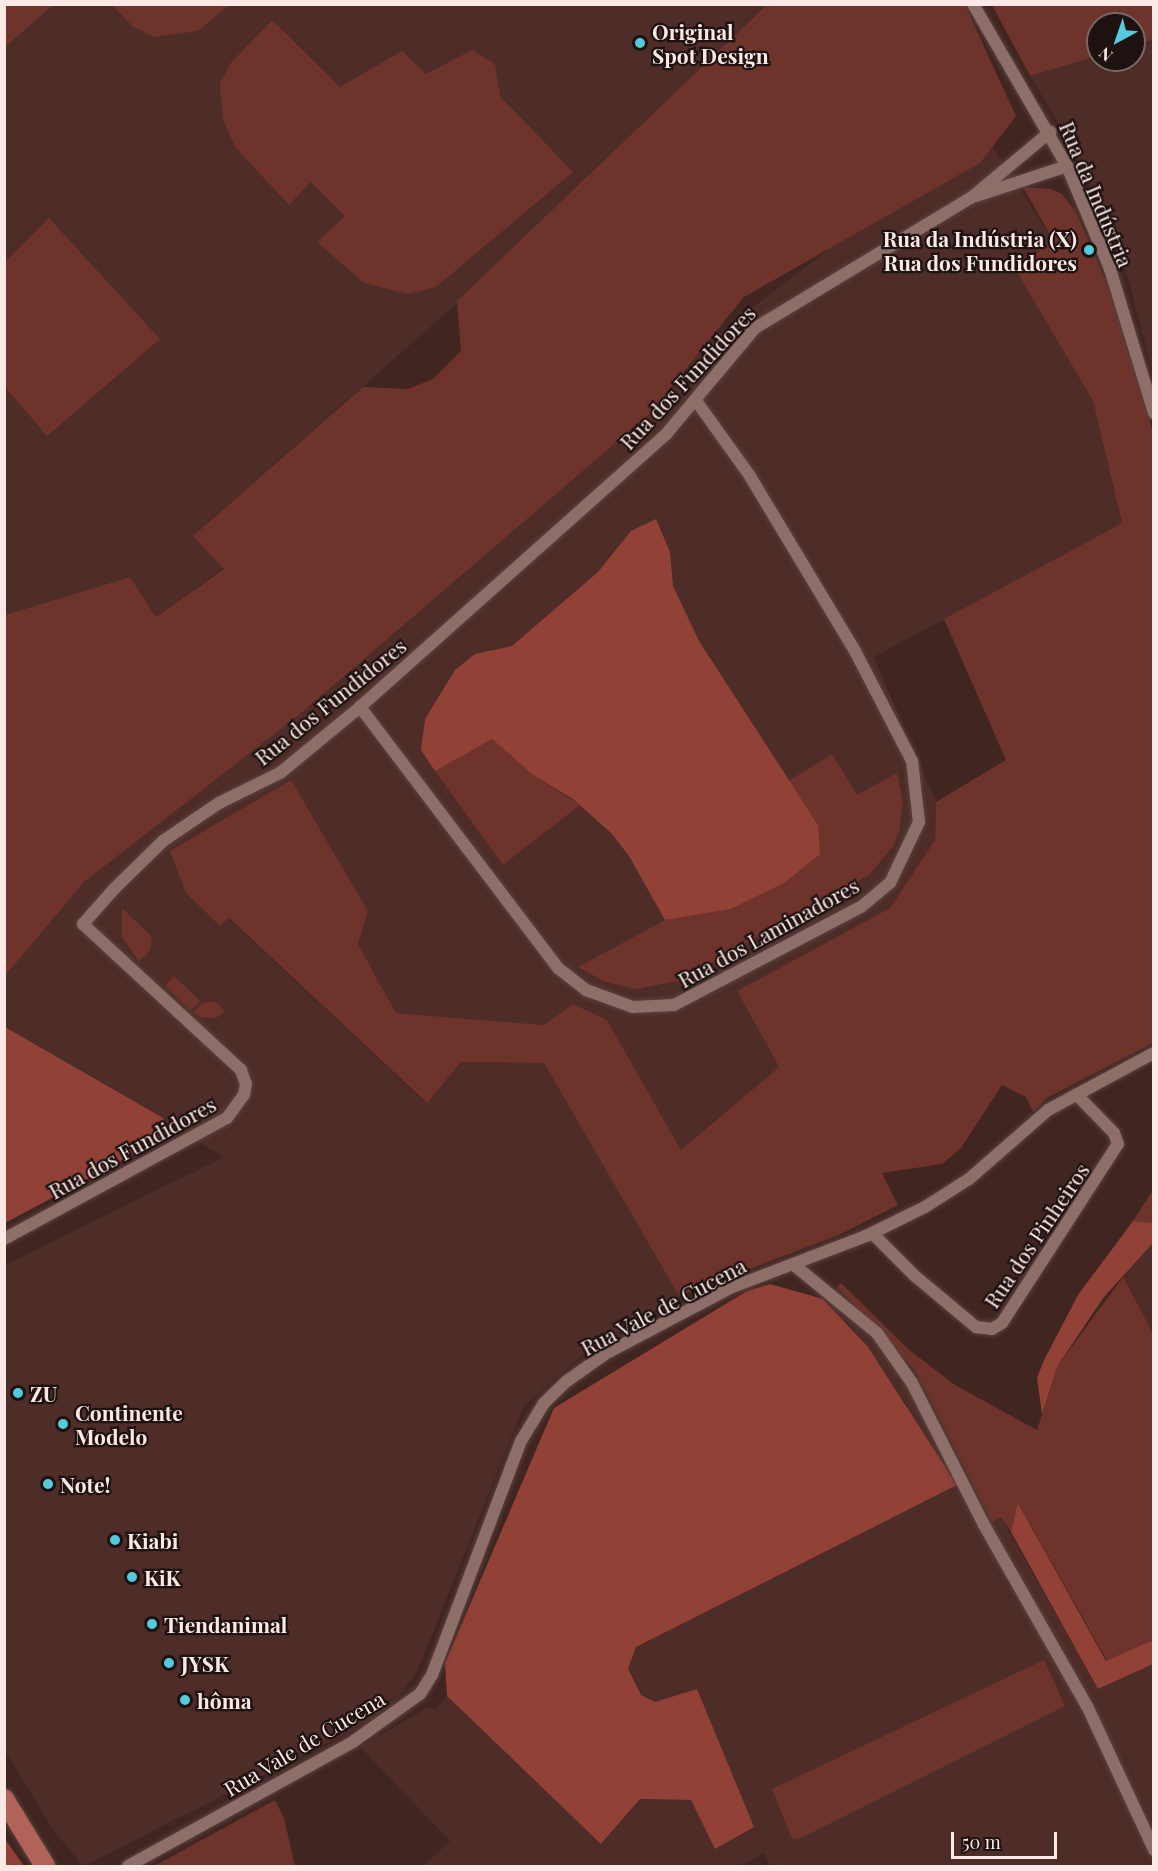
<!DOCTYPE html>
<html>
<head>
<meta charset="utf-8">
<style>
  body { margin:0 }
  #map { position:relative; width:1158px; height:1871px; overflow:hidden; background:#402521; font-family:"Playfair Display",serif }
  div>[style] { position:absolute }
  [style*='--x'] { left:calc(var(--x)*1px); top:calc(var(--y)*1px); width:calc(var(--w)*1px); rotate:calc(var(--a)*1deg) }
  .built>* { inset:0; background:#4e2c27 }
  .green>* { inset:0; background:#6e332b }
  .forest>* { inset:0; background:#924136 }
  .roads { filter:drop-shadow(0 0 2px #59423f) drop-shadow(0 0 2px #59423f) }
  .minor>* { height:12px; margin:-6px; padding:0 6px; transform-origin:6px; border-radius:6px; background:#8e6e69 }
  .primary>* { height:20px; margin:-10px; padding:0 10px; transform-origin:10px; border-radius:10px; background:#b16358 }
  .dots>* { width:16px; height:16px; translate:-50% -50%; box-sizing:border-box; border:3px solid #1e1210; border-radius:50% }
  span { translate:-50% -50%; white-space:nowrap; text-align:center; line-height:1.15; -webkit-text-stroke:4.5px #1e1210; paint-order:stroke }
  .poi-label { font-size:21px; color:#fce9e6; font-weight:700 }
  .left { translate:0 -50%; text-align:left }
  .right { translate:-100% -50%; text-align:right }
  .street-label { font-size:21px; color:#fce9e6 }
  .frame { position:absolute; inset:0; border:6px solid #fce9e6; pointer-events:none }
  .north { position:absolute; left:1086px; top:12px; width:60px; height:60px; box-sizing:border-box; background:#1e1210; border:2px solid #776866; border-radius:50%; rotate:220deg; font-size:16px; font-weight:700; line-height:24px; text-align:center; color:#fce9e6 }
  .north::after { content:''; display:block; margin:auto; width:21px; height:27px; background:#54cadd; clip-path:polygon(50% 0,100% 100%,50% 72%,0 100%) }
  .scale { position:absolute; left:951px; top:1832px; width:106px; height:27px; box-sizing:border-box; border:3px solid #fce9e6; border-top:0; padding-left:8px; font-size:18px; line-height:21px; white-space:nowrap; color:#fce9e6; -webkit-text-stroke:4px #1e1210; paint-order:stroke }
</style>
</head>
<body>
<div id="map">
  <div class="built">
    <i style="clip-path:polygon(5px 5px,796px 5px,194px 535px,224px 568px,156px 617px,130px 577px,5px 615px)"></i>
    <i style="clip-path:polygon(901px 5px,1053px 240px,1015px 269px,1093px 401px,1122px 523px,874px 657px,936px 802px,935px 840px,890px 908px,737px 991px,779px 1067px,681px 1150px,607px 1020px,573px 1004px,545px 1025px,396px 1013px,358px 944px,292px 781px,221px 926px,228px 918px,426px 1103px,461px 1062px,544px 1062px,679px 1296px,587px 1351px,524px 1406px,417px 1672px,392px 1705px,365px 1724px,83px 1866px,54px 1831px,5px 1751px,5px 1265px,224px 1157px,5px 1027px,5px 976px,84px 882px,216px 777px,505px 497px,956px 152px)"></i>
    <i style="clip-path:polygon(1153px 40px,1153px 373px,1127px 275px,1082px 163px,1030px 76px,1098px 56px,1098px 60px,1134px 60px,1134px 45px)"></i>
    <i style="clip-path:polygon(1153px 1243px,1153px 1333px,1123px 1277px)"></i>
    <i style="clip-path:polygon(837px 1287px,915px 1370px,992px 1521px,1001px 1517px,1098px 1689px,1153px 1664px,1153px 1866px,770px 1866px,764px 1853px,739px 1866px,423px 1866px,450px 1841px,360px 1747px,428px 1707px,435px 1709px,447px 1696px,602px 1844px,640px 1799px,691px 1800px,671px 1699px,655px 1702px,641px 1695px,635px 1686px,628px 1669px,636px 1647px,827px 1550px,908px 1407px,868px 1347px,823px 1299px)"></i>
  </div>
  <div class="green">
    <i style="clip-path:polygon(5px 4px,53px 4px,53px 5px,5px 47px)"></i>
    <i style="clip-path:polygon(112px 5px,229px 5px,198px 31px,154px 37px,132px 26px)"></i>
    <i style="clip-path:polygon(767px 5px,965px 5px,1016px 116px,980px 163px,744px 297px,649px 414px,300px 714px,84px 882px,5px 976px,5px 615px,130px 577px,156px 617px,224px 569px,193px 536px,363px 387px,408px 389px,433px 379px,461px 351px,457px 301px)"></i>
    <i style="clip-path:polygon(992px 5px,1153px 5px,1153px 40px,1134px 45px,1134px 24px,1098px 24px,1098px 56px,1030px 76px)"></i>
    <i style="clip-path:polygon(272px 20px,340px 87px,402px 51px,426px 74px,472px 50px,495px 64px,500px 96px,573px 172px,436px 287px,408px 294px,364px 283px,317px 242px,345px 216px,311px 182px,289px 205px,235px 147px,223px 119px,220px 83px,230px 64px)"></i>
    <i style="clip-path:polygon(1023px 187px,1051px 189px,1062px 194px,1075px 210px,1107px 284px,1153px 432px,1153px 1043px,1047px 1098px,1033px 1112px,1026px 1097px,1002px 1085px,961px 1148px,942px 1164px,882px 1173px,898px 1205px,839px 1235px,679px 1296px,544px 1063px,461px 1062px,427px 1103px,229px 918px,220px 926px,186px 893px,170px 851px,291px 780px,368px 911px,358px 944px,396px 1013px,544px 1025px,573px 1004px,607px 1020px,681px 1150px,779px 1067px,737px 991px,890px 908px,935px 840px,936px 802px,1006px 760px,944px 619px,1122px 523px,1093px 401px,1015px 269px,1053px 240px)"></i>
    <i style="clip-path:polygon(49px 218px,160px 339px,47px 436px,5px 387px,4px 263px)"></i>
    <i style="clip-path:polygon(491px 738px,533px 775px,580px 805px,503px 865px,435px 771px)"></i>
    <i style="clip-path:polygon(832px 754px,857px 795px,897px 773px,903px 803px,899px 830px,894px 845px,869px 875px,678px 981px,636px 989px,606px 982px,578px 967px,665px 920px,731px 909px,784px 883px,818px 825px,789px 781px)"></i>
    <i style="clip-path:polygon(122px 908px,152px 937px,150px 950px,139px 962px,122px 937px)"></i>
    <i style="clip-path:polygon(174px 976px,200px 1001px,191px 1011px,165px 986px)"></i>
    <i style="clip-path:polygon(214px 1001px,225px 1011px,216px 1018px,200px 1017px,193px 1012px,202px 1003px)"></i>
    <i style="clip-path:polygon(1153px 1190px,1153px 1223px,1133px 1221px)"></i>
    <i style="clip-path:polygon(1123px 1277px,1153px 1333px,1153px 1640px,1107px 1661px,1019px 1504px,1011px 1532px,1001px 1517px,992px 1522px,915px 1370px,837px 1287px,841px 1283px,908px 1349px,955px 1385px,1037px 1430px,1058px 1365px)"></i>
    <i style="clip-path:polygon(1044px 1660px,1065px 1706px,801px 1838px,792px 1839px,772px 1789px)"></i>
    <i style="clip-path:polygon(275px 1800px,284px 1818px,295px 1866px,154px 1866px)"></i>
  </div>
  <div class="forest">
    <i style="clip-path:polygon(656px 519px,670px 552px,673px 586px,699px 641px,818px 825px,820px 854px,784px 883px,731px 909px,665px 920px,629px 856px,612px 834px,573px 799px,533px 775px,492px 739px,435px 771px,421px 750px,425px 719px,455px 670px,475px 654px,512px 646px,598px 572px,631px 531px)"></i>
    <i style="clip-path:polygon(5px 1027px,163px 1118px,168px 1136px,5px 1223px)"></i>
    <i style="clip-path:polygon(1133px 1221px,1153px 1223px,1153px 1243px,1104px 1297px,1058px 1365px,1042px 1414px,1037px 1378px,1044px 1360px,1078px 1295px)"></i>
    <i style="clip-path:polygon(770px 1284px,823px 1299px,868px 1347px,957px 1485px,636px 1647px,628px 1669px,641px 1695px,655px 1702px,697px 1689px,754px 1827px,715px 1849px,691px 1800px,640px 1799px,601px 1844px,447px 1696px,445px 1663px,554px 1408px,747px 1291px)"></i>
    <i style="clip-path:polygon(1018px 1503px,1106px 1661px,1153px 1640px,1153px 1664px,1098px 1689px,1011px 1532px)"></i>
    <i style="clip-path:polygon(4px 1839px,5px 1839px,24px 1866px,5px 1866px)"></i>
  </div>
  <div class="roads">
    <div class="minor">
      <i style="--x:973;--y:4;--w:187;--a:59.9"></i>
      <i style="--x:1067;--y:166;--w:112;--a:67.3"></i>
      <i style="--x:1110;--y:269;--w:151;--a:73"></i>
      <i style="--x:976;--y:196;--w:96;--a:-18.2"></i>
      <i style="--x:360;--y:707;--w:328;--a:52.8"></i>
      <i style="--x:558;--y:968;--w:36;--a:38"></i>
      <i style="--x:586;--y:990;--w:50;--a:19.9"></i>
      <i style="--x:633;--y:1007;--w:41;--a:-2.8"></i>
      <i style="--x:674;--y:1005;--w:211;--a:-27.7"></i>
      <i style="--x:861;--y:907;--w:38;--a:-40"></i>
      <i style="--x:890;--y:883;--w:68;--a:-64.6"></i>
      <i style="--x:919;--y:822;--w:61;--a:-96.5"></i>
      <i style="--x:912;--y:761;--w:124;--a:-117.4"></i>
      <i style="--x:855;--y:651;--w:204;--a:-121"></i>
      <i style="--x:750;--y:476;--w:91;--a:-125.6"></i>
      <i style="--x:872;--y:1233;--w:61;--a:45"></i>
      <i style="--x:915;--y:1276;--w:80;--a:39.9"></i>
      <i style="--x:976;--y:1327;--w:16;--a:7"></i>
      <i style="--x:992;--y:1329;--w:12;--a:-31"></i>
      <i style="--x:1002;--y:1323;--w:213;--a:-57.1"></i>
      <i style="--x:1118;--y:1144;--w:12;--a:-110"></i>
      <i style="--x:1114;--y:1133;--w:54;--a:-134.3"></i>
      <i style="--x:4;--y:1239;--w:254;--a:-28.5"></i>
      <i style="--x:227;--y:1118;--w:29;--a:-54"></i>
      <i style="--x:244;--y:1095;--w:11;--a:-80"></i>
      <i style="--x:246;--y:1084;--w:15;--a:-110"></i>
      <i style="--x:241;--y:1070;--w:215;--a:-137.3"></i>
      <i style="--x:83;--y:924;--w:48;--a:-48.4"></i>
      <i style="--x:115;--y:888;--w:67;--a:-44.4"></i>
      <i style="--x:163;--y:841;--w:68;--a:-34.2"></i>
      <i style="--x:219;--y:803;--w:68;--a:-26.2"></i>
      <i style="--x:280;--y:773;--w:104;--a:-39.5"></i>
      <i style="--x:360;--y:707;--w:411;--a:-41.7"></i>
      <i style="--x:667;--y:433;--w:137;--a:-50"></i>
      <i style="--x:755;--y:328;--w:253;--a:-31.1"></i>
      <i style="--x:972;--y:197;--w:102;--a:-39.8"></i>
      <i style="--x:794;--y:1265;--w:107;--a:39.3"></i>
      <i style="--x:877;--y:1333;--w:61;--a:55"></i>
      <i style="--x:912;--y:1383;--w:159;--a:63.1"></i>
      <i style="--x:984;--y:1525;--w:208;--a:60.4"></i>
      <i style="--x:1087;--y:1706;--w:159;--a:65"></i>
      <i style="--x:128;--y:1866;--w:258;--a:-28.9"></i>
      <i style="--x:354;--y:1741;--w:81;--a:-35.5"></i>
      <i style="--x:420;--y:1694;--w:22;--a:-58"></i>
      <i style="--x:432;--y:1675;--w:250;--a:-69.2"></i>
      <i style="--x:521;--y:1441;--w:44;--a:-58.8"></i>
      <i style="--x:544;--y:1403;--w:32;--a:-44"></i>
      <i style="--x:567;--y:1381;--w:47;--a:-35.4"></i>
      <i style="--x:605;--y:1354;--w:141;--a:-27.8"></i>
      <i style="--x:730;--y:1288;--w:146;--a:-20.9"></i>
      <i style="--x:866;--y:1236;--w:66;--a:-26.2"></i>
      <i style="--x:925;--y:1207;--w:52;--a:-32.5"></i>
      <i style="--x:969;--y:1179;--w:105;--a:-41.1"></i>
      <i style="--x:1048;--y:1110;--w:120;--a:-28.3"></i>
    </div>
    <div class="primary">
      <i style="--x:4;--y:1799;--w:79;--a:58.5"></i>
    </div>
  </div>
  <div class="dots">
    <i style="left:640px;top:43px;background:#54cadd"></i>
    <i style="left:1089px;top:250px;background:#54cadd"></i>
    <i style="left:18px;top:1393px;background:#54cadd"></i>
    <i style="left:63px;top:1424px;background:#54cadd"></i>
    <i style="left:48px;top:1484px;background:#54cadd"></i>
    <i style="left:115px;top:1540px;background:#54cadd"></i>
    <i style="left:132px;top:1577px;background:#54cadd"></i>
    <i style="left:152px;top:1624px;background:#54cadd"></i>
    <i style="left:169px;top:1663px;background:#54cadd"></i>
    <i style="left:185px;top:1700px;background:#54cadd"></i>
  </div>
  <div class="poi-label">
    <span class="left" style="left:652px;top:43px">Original<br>Spot Design</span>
    <span class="right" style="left:1077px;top:250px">Rua da Indústria (X)<br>Rua dos Fundidores</span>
    <span class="left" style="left:30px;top:1393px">ZU</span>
    <span class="left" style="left:75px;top:1424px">Continente<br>Modelo</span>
    <span class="left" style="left:60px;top:1484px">Note!</span>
    <span class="left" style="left:127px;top:1540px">Kiabi</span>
    <span class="left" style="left:144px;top:1577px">KiK</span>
    <span class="left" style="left:164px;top:1624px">Tiendanimal</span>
    <span class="left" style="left:181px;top:1663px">JYSK</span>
    <span class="left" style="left:197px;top:1700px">hôma</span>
  </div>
  <div class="street-label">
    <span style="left:1097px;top:194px;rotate:67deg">Rua da Indústria</span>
    <span style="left:687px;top:377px;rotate:-47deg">Rua dos Fundidores</span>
    <span style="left:330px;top:701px;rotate:-39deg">Rua dos Fundidores</span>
    <span style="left:768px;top:932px;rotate:-29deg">Rua dos Laminadores</span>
    <span style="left:132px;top:1147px;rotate:-29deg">Rua dos Fundidores</span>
    <span style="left:1036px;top:1235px;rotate:-56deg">Rua dos Pinheiros</span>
    <span style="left:663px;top:1306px;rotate:-28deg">Rua Vale de Cucena</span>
    <span style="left:304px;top:1743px;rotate:-31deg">Rua Vale de Cucena</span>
  </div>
  <div class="frame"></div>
  <div class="north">N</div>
  <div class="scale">50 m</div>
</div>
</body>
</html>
